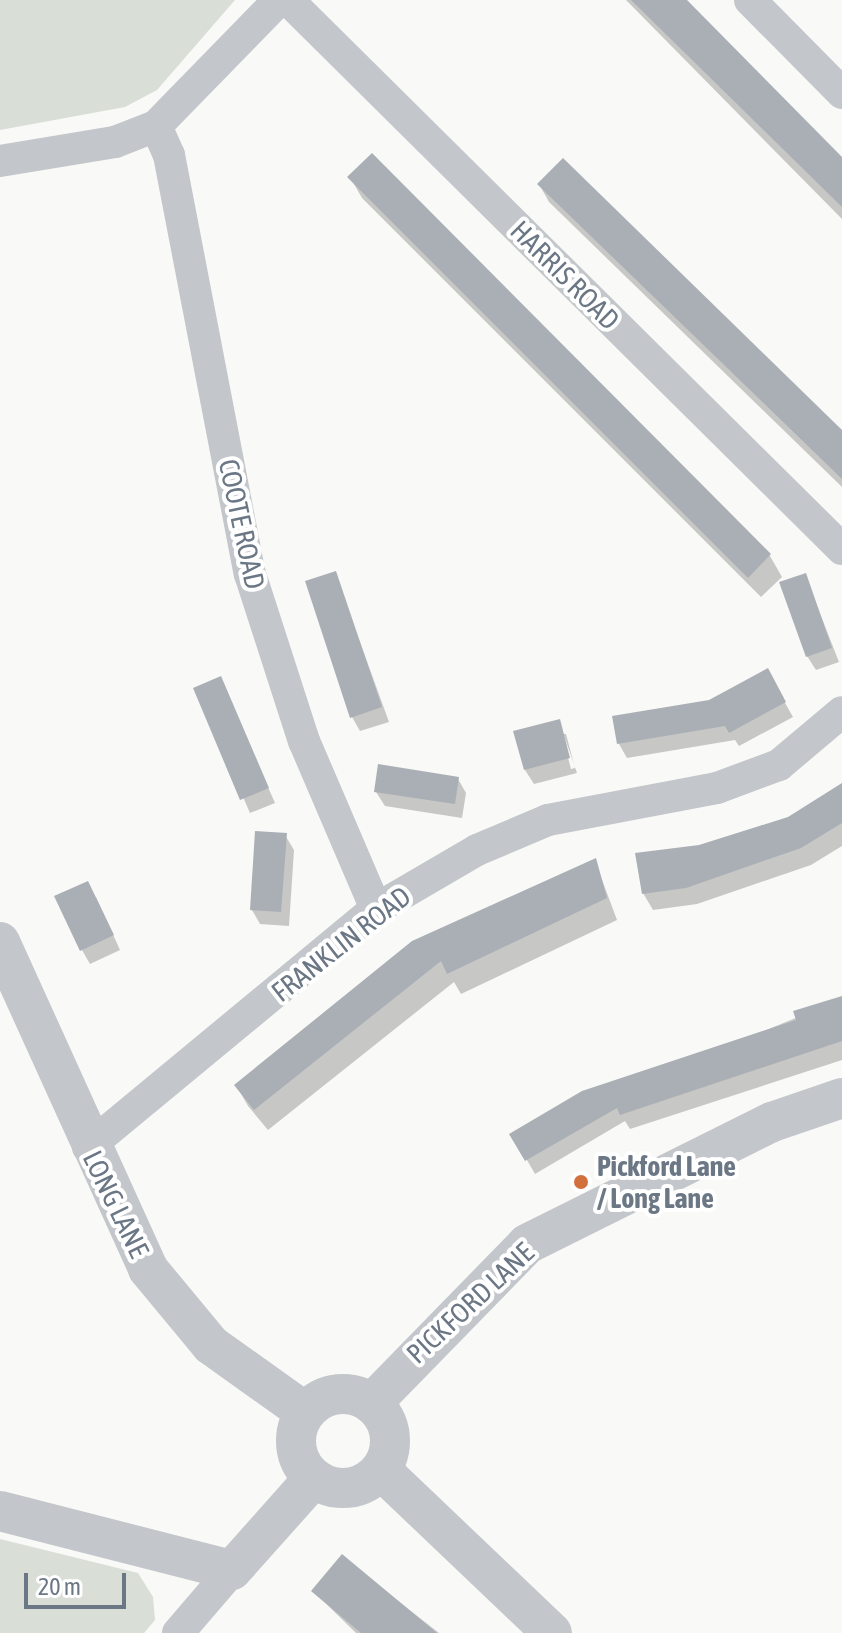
<!DOCTYPE html>
<html>
<head>
<meta charset="utf-8">
<style>
  body { margin:0 }
  #map { position:relative; width:842px; height:1633px; overflow:hidden; background:#f9f9f7; font-family:"Asap Condensed",sans-serif }
  div>[style] { position:absolute }
  [style*='--x'] { left:calc(var(--x)*1px); top:calc(var(--y)*1px); width:calc(var(--w)*1px); rotate:calc(var(--a)*1deg) }
  .green>* { inset:0; background:#d9ded7 }
  .shadow>* { inset:0; background:#0003 }
  .building>* { inset:0; background:#a9afb5 }
  .minor>* { height:32px; margin:-16px; padding:0 16px; transform-origin:16px; border-radius:16px; background:#c3c6ca }
  .tertiary>* { height:40px; margin:-20px; padding:0 20px; transform-origin:20px; border-radius:20px; background:#c3c6ca }
  .tertiary>.ring { margin:-20px; padding:0; box-sizing:content-box; background:none; border:40px solid #c3c6ca; border-radius:50% }
  .dots>* { width:22px; height:22px; translate:-50% -50%; box-sizing:border-box; border:4px solid #fff; border-radius:50% }
  span { translate:-50% -50%; white-space:nowrap; text-align:center; line-height:1.15; -webkit-text-stroke:8px #fff; paint-order:stroke }
  .street-label { font-size:28px; color:#6b7785 }
  .poi-label { font-size:28px; color:#6b7785; font-weight:700 }
  .left { translate:0 -50%; text-align:left }
  .scale { position:absolute; left:24px; top:1573px; width:102px; height:36px; box-sizing:border-box; border:4px solid #6b7785; border-top:0; padding-left:10px; font-size:24px; line-height:28px; white-space:nowrap; color:#6b7785; -webkit-text-stroke:6px #fff; paint-order:stroke }
</style>
</head>
<body>
<div id="map">
  <div class="green">
    <i style="clip-path:polygon(0 0,235px 0,157px 90px,125px 107px,0 130px)"></i>
    <i style="clip-path:polygon(0 1539px,138px 1573px,153px 1597px,155px 1620px,144px 1633px,0 1633px)"></i>
  </div>
  <div class="shadow">
    <i style="clip-path:polygon(626px 0,684px 0,842px 162px,842px 219px)"></i>
    <i style="clip-path:polygon(372px 156px,770px 556px,782px 577px,761px 597px,362px 198px,350px 177px)"></i>
    <i style="clip-path:polygon(539px 184px,842px 435px,842px 487px,549px 202px)"></i>
    <i style="clip-path:polygon(335px 573px,389px 722px,360px 731px,352px 717px)"></i>
    <i style="clip-path:polygon(805px 575px,839px 662px,816px 670px,807px 656px)"></i>
    <i style="clip-path:polygon(767px 671px,793px 717px,739px 746px,735px 740px,627px 758px,619px 744px,615px 718px,710px 702px)"></i>
    <i style="clip-path:polygon(220px 678px,275px 803px,250px 813px,196px 689px)"></i>
    <i style="clip-path:polygon(evenodd,559px 721px,577px 773px,534px 784px,525px 770px,559px 721px,562px 734px,566px 734px,575px 768px,571px 769px,562px 734px)"></i>
    <i style="clip-path:polygon(458px 779px,466px 793px,462px 818px,385px 806px,376px 792px)"></i>
    <i style="clip-path:polygon(842px 790px,842px 846px,811px 865px,697px 904px,653px 910px,643px 893px,700px 847px,788px 819px)"></i>
    <i style="clip-path:polygon(285px 835px,294px 850px,289px 926px,260px 924px,252px 910px)"></i>
    <i style="clip-path:polygon(595px 861px,617px 920px,461px 994px,454px 982px,268px 1130px,248px 1106px,236px 1085px)"></i>
    <i style="clip-path:polygon(96px 897px,120px 950px,90px 964px,82px 950px)"></i>
    <i style="clip-path:polygon(842px 999px,842px 1060px,630px 1129px,625px 1121px,535px 1174px,512px 1134px)"></i>
    <i style="clip-path:polygon(342px 1557px,439px 1633px,356px 1633px,313px 1591px)"></i>
  </div>
  <div class="building">
    <i style="clip-path:polygon(631px 0,687px 0,842px 157px,842px 207px)"></i>
    <i style="clip-path:polygon(372px 153px,771px 554px,748px 578px,347px 177px)"></i>
    <i style="clip-path:polygon(563px 158px,842px 430px,842px 479px,537px 184px)"></i>
    <i style="clip-path:polygon(336px 571px,382px 707px,350px 718px,305px 581px)"></i>
    <i style="clip-path:polygon(806px 573px,832px 648px,806px 657px,779px 582px)"></i>
    <i style="clip-path:polygon(768px 668px,786px 702px,729px 733px,725px 726px,617px 744px,612px 716px,709px 700px)"></i>
    <i style="clip-path:polygon(221px 676px,269px 788px,240px 800px,193px 688px)"></i>
    <i style="clip-path:polygon(560px 719px,570px 758px,524px 770px,513px 731px)"></i>
    <i style="clip-path:polygon(378px 764px,459px 777px,455px 804px,374px 792px)"></i>
    <i style="clip-path:polygon(842px 783px,842px 823px,801px 848px,686px 888px,642px 894px,635px 853px,699px 845px,788px 817px)"></i>
    <i style="clip-path:polygon(255px 831px,287px 833px,281px 912px,250px 910px)"></i>
    <i style="clip-path:polygon(596px 858px,607px 898px,447px 974px,441px 961px,254px 1110px,234px 1085px,412px 941px)"></i>
    <i style="clip-path:polygon(88px 881px,114px 935px,80px 951px,54px 896px)"></i>
    <i style="clip-path:polygon(842px 996px,842px 1041px,620px 1115px,617px 1108px,525px 1161px,509px 1134px,582px 1091px,796px 1020px,793px 1011px)"></i>
    <i style="clip-path:polygon(342px 1554px,437px 1633px,361px 1633px,311px 1591px)"></i>
  </div>
  <div class="minor">
    <i style="--x:288;--y:0;--w:780;--a:44.74"></i>
    <i style="--x:750;--y:0;--w:131;--a:45.3"></i>
    <i style="--x:156;--y:126;--w:32;--a:66"></i>
    <i style="--x:169;--y:155;--w:427;--a:79.1"></i>
    <i style="--x:250;--y:574;--w:176;--a:72.1"></i>
    <i style="--x:304;--y:741;--w:183;--a:66.8"></i>
    <i style="--x:0;--y:161;--w:117;--a:-9.4"></i>
    <i style="--x:115;--y:142;--w:44;--a:-21.3"></i>
    <i style="--x:156;--y:126;--w:176;--a:-45.7"></i>
    <i style="--x:88;--y:1147;--w:374;--a:-39.6"></i>
    <i style="--x:376;--y:909;--w:117;--a:-30.3"></i>
    <i style="--x:477;--y:850;--w:77;--a:-22.9"></i>
    <i style="--x:548;--y:820;--w:172;--a:-10.7"></i>
    <i style="--x:717;--y:788;--w:66;--a:-20.4"></i>
    <i style="--x:779;--y:765;--w:82;--a:-40.1"></i>
    <i style="--x:178;--y:1633;--w:83;--a:-49.4"></i>
  </div>
  <div class="tertiary">
    <i style="--x:0;--y:942;--w:359;--a:65.6"></i>
    <i style="--x:148;--y:1269;--w:99;--a:50.3"></i>
    <i style="--x:211;--y:1345;--w:115;--a:35.5"></i>
    <i class="ring" style="left:296px;top:1394px;width:54px;height:54px"></i>
    <i style="--x:372;--y:1403;--w:222;--a:-45.7"></i>
    <i style="--x:527;--y:1244;--w:274;--a:-26.5"></i>
    <i style="--x:772;--y:1122;--w:74;--a:-18.9"></i>
    <i style="--x:381;--y:1470;--w:236;--a:43.6"></i>
    <i style="--x:0;--y:1511;--w:239;--a:14.3"></i>
    <i style="--x:232;--y:1570;--w:123;--a:-48.3"></i>
  </div>
  <div class="dots">
    <i style="left:581px;top:1182px;background:#d3713e"></i>
  </div>
  <div class="street-label">
    <span style="left:565px;top:275px;rotate:45deg">HARRIS ROAD</span>
    <span style="left:242px;top:524px;rotate:78deg">COOTE ROAD</span>
    <span style="left:341px;top:944px;rotate:-38deg">FRANKLIN ROAD</span>
    <span style="left:116px;top:1204px;rotate:64deg">LONG LANE</span>
    <span style="left:470px;top:1303px;rotate:-43deg">PICKFORD LANE</span>
  </div>
  <div class="poi-label">
    <span class="left" style="left:597px;top:1182px">Pickford Lane<br>/ Long Lane</span>
  </div>
  <div class="scale">20 m</div>
</div>
</body>
</html>
